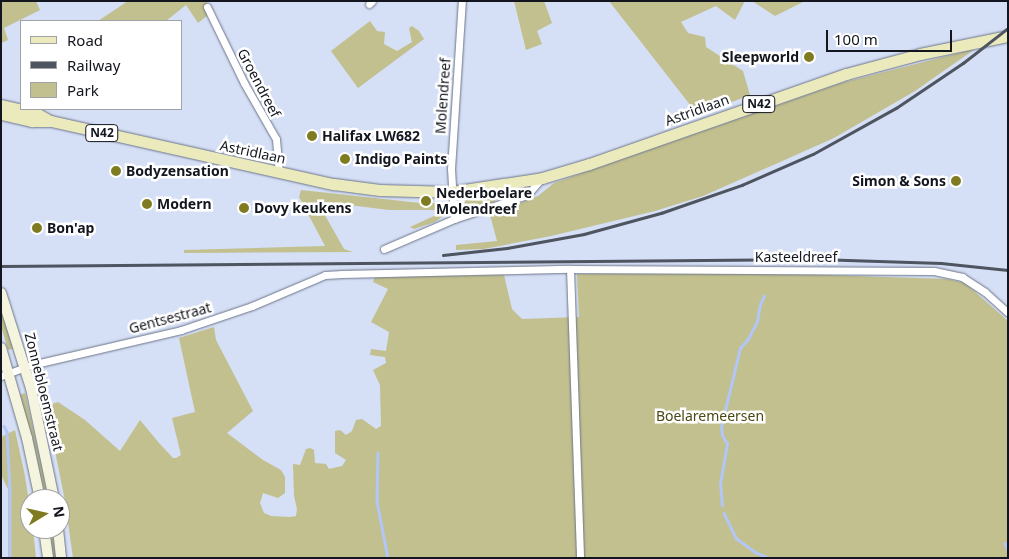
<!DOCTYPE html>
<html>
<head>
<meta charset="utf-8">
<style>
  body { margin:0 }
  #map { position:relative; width:1009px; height:559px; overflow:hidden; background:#d5dff5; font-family:"Noto Sans",sans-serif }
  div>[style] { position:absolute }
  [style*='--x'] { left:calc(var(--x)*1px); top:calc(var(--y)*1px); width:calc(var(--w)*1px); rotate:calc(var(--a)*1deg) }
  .green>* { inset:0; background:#c2c08e }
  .stream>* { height:2.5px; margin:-1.25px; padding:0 1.25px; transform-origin:1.25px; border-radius:1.25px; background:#b2c6f7 }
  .roads { filter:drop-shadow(0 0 1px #6c7589) drop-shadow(0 0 1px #6c7589) }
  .street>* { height:7px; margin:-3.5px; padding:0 3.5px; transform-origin:3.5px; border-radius:3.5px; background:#fff }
  .secondary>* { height:10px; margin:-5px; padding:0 5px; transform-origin:5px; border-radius:5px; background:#f5f4de }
  .primary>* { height:11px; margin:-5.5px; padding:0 5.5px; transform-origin:5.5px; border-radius:5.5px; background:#ebeabd }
  .rail>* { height:2.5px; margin:-1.25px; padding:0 1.25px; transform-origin:1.25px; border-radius:1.25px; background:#4e5460 }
  .dots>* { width:14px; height:14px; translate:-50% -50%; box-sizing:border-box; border:2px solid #fff; border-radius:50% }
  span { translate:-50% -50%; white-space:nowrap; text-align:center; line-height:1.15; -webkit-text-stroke:5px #fff; paint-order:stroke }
  .shield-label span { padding:1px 4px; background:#fff; border:1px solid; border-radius:4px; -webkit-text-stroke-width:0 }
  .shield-label { font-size:12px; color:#13161e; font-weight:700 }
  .poi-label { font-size:14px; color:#13161e; font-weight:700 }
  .right { translate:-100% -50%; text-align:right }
  .left { translate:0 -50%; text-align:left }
  .street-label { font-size:14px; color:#13161e }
  .park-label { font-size:14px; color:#4b4914 }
  .frame { position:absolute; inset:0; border:2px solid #13161e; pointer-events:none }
  .legend { position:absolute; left:20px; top:20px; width:162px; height:90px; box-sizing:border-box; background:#fff; border:1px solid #a1a2a5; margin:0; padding:6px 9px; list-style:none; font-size:15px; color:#13161e }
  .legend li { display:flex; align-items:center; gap:10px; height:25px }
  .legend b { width:25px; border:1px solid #a1a2a5 }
  .north { position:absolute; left:20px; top:489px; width:50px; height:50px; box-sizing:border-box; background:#fff; border:1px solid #a1a2a5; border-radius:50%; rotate:81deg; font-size:14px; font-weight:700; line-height:20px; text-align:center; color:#13161e }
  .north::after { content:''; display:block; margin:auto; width:18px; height:22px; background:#7f7b21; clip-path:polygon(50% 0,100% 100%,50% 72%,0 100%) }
  .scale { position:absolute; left:826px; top:30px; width:126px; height:22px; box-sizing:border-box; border:2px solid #13161e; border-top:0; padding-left:6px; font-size:15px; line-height:18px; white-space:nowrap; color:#13161e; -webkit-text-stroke:4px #fff; paint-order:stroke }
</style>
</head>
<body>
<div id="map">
  <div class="green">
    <i style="clip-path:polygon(1px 1px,36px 1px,40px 10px,4px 28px,8px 40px,1px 43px)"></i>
    <i style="clip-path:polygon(128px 1px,206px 1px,212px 12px,198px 23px,186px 5px,166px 21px,98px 21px)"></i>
    <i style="clip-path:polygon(514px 1px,544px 1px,552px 23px,537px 31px,542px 44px,526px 50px)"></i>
    <i style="clip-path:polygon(609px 1px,745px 1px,735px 20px,716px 6px,681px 22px,688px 33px,705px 37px,706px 47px,743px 71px,750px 95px,698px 115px)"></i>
    <i style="clip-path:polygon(752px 1px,805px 1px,775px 16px)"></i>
    <i style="clip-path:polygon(370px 21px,377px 31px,385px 32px,384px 44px,397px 51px,412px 42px,409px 28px,412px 26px,419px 31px,424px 39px,358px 88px,331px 51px)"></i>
    <i style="clip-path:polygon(975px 49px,915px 91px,834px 138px,703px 196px,655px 211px,551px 236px,484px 249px,456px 250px,456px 245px,497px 241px,490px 215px,538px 196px,554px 183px,841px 83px)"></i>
    <i style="clip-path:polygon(301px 190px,420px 203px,420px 206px,426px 205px,426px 203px,444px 203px,446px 214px,435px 222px,414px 229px,410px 227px,436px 215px,437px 210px,389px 210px,317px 201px,344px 249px,353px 252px,184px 253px,184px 250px,325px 246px,299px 197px)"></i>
    <i style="clip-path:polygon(494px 195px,495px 202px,467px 212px,465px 211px,465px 199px)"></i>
    <i style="clip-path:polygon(762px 273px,947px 279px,965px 283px,1008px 321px,1008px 558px,73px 558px,65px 501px,46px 406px,58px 402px,85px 420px,120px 451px,140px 420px,159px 443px,173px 458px,176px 458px,181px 455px,172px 418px,195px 412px,179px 338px,214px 327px,216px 340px,253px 411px,227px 433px,263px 460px,281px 470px,285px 477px,285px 493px,278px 498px,263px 493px,260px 503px,264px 513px,271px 516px,290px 517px,296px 516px,297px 509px,294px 496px,293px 464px,300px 465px,306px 449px,310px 448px,314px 450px,315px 463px,326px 464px,329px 469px,342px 466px,346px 460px,335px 453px,335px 431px,340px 430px,346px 435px,352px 431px,356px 420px,362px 419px,376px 429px,381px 426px,380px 385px,373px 370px,386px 363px,385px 357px,370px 355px,371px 349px,386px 351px,389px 332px,371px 322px,388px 289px,373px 282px,375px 276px,504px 275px,512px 309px,522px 319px,579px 317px,577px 274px)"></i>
    <i style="clip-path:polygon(1px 302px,16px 348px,8px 350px,1px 326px)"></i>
    <i style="clip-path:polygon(25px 393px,39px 453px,47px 472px,51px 499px,44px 499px,36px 453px,16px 396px)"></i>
    <i style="clip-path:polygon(15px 430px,25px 476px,30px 509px,30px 529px,33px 529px,36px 558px,8px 558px,8px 489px,1px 475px,1px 437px)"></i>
    <i style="clip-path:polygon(48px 529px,55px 529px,57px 558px,52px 558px)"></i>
  </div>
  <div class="stream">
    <i style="--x:4;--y:426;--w:7;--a:63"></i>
    <i style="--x:7;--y:432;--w:60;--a:87.1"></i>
    <i style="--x:10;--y:492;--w:66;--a:90"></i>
    <i style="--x:378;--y:453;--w:48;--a:91.2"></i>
    <i style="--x:377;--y:501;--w:58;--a:79.1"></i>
    <i style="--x:722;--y:506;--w:22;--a:-95"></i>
    <i style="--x:720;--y:484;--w:41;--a:-80.1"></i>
    <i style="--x:727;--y:444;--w:10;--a:-119"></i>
    <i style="--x:722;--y:435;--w:8;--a:-97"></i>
    <i style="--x:721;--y:427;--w:81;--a:-76.5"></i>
    <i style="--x:740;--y:348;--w:12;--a:-48"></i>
    <i style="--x:748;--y:339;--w:20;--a:-63"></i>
    <i style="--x:757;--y:321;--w:17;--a:-80"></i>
    <i style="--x:760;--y:304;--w:9;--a:-63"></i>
    <i style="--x:724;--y:513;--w:28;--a:64"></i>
    <i style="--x:736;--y:538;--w:24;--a:36"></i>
    <i style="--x:755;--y:552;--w:15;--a:23"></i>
    <i style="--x:1005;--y:543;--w:8;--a:67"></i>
  </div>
  <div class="roads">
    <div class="street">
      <i style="--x:369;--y:4;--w:4;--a:-45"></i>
      <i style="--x:207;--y:7;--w:85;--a:64"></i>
      <i style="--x:244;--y:83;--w:64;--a:60.3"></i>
      <i style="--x:276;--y:139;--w:34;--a:85"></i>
      <i style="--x:454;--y:219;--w:50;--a:-93.4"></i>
      <i style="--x:451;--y:169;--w:168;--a:-86.3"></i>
      <i style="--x:384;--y:249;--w:76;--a:-23.2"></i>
      <i style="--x:454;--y:219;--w:77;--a:-18.2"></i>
      <i style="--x:527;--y:195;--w:23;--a:-49"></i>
      <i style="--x:570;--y:269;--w:289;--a:88"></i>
      <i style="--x:1;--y:376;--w:32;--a:-20"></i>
      <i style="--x:31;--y:365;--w:154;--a:-13.1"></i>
      <i style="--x:181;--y:330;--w:75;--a:-18.7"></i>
      <i style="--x:252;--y:306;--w:79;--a:-23"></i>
      <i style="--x:325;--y:275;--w:17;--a:-3"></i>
      <i style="--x:342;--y:274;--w:228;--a:-1.3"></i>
      <i style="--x:570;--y:269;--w:364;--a:0.3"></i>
      <i style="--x:934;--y:271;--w:29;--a:12"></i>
      <i style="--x:962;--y:277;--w:27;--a:33"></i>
      <i style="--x:985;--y:292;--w:31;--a:42"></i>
    </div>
    <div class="secondary">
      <i style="--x:1;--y:293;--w:100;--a:72.5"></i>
      <i style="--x:31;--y:388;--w:113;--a:78.3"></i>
      <i style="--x:1;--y:348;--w:94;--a:73.9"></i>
      <i style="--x:27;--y:438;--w:62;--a:78"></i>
      <i style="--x:44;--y:529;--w:29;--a:82"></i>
      <i style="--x:58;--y:529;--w:29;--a:84"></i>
    </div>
    <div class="primary">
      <i style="--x:1;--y:105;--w:36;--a:13"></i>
      <i style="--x:36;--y:113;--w:16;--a:30"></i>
      <i style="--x:1;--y:114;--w:32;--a:13"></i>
      <i style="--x:32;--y:121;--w:19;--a:0"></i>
      <i style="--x:51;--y:121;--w:290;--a:12.6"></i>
      <i style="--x:334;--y:184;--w:46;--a:7.4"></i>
      <i style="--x:380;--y:190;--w:71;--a:1.6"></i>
      <i style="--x:451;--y:192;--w:92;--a:-8.7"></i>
      <i style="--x:542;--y:178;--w:49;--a:-16.6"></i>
      <i style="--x:589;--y:164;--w:272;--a:-19.3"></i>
      <i style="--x:846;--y:74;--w:77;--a:-15.1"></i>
      <i style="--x:920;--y:54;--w:90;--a:-11.6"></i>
    </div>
  </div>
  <div class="rail">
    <i style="--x:443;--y:255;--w:64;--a:-6.2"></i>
    <i style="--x:507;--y:248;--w:78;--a:-10.3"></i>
    <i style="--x:584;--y:234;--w:80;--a:-15.3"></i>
    <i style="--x:661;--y:213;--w:86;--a:-19.1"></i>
    <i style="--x:742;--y:185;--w:77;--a:-23.6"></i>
    <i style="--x:813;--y:154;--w:95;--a:-29"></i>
    <i style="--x:896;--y:108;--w:81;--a:-33.9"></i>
    <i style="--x:963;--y:63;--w:57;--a:-37.9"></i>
    <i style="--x:1;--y:266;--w:815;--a:-0.49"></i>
    <i style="--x:816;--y:259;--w:125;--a:1.8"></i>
    <i style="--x:941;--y:263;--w:67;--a:6"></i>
  </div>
  <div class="dots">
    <i style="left:809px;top:57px;background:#7f7b21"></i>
    <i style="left:312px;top:136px;background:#7f7b21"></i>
    <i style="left:345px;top:159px;background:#7f7b21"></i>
    <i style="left:116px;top:171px;background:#7f7b21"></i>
    <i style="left:956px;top:181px;background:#7f7b21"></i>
    <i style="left:426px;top:201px;background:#7f7b21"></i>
    <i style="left:147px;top:204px;background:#7f7b21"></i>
    <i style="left:244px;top:208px;background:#7f7b21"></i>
    <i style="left:37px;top:228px;background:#7f7b21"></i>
  </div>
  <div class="shield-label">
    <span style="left:759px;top:104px">N42</span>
    <span style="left:102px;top:133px">N42</span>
  </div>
  <div class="poi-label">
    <span class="right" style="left:799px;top:57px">Sleepworld</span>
    <span class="left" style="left:322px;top:136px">Halifax LW682</span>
    <span class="left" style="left:355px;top:159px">Indigo Paints</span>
    <span class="left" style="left:126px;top:171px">Bodyzensation</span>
    <span class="right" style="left:946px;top:181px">Simon &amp; Sons</span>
    <span class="left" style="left:436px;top:201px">Nederboelare<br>Molendreef</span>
    <span class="left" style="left:157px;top:204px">Modern</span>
    <span class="left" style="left:254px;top:208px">Dovy keukens</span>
    <span class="left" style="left:47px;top:228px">Bon'ap</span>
  </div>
  <div class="street-label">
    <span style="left:259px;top:83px;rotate:62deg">Groendreef</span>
    <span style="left:443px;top:96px;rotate:-86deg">Molendreef</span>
    <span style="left:697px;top:110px;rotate:-20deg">Astridlaan</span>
    <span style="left:253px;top:152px;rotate:12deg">Astridlaan</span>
    <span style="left:796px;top:257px">Kasteeldreef</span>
    <span style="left:170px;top:318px;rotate:-15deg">Gentsestraat</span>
    <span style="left:44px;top:392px;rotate:76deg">Zonnebloemstraat</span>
  </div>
  <div class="park-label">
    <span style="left:710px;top:416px">Boelaremeersen</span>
  </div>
  <div class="frame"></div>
  <ul class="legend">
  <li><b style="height:6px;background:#ebeabd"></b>Road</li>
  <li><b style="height:6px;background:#4e5460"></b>Railway</li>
  <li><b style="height:14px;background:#c2c08e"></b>Park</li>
  </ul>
  <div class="north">N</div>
  <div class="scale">100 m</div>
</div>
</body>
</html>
